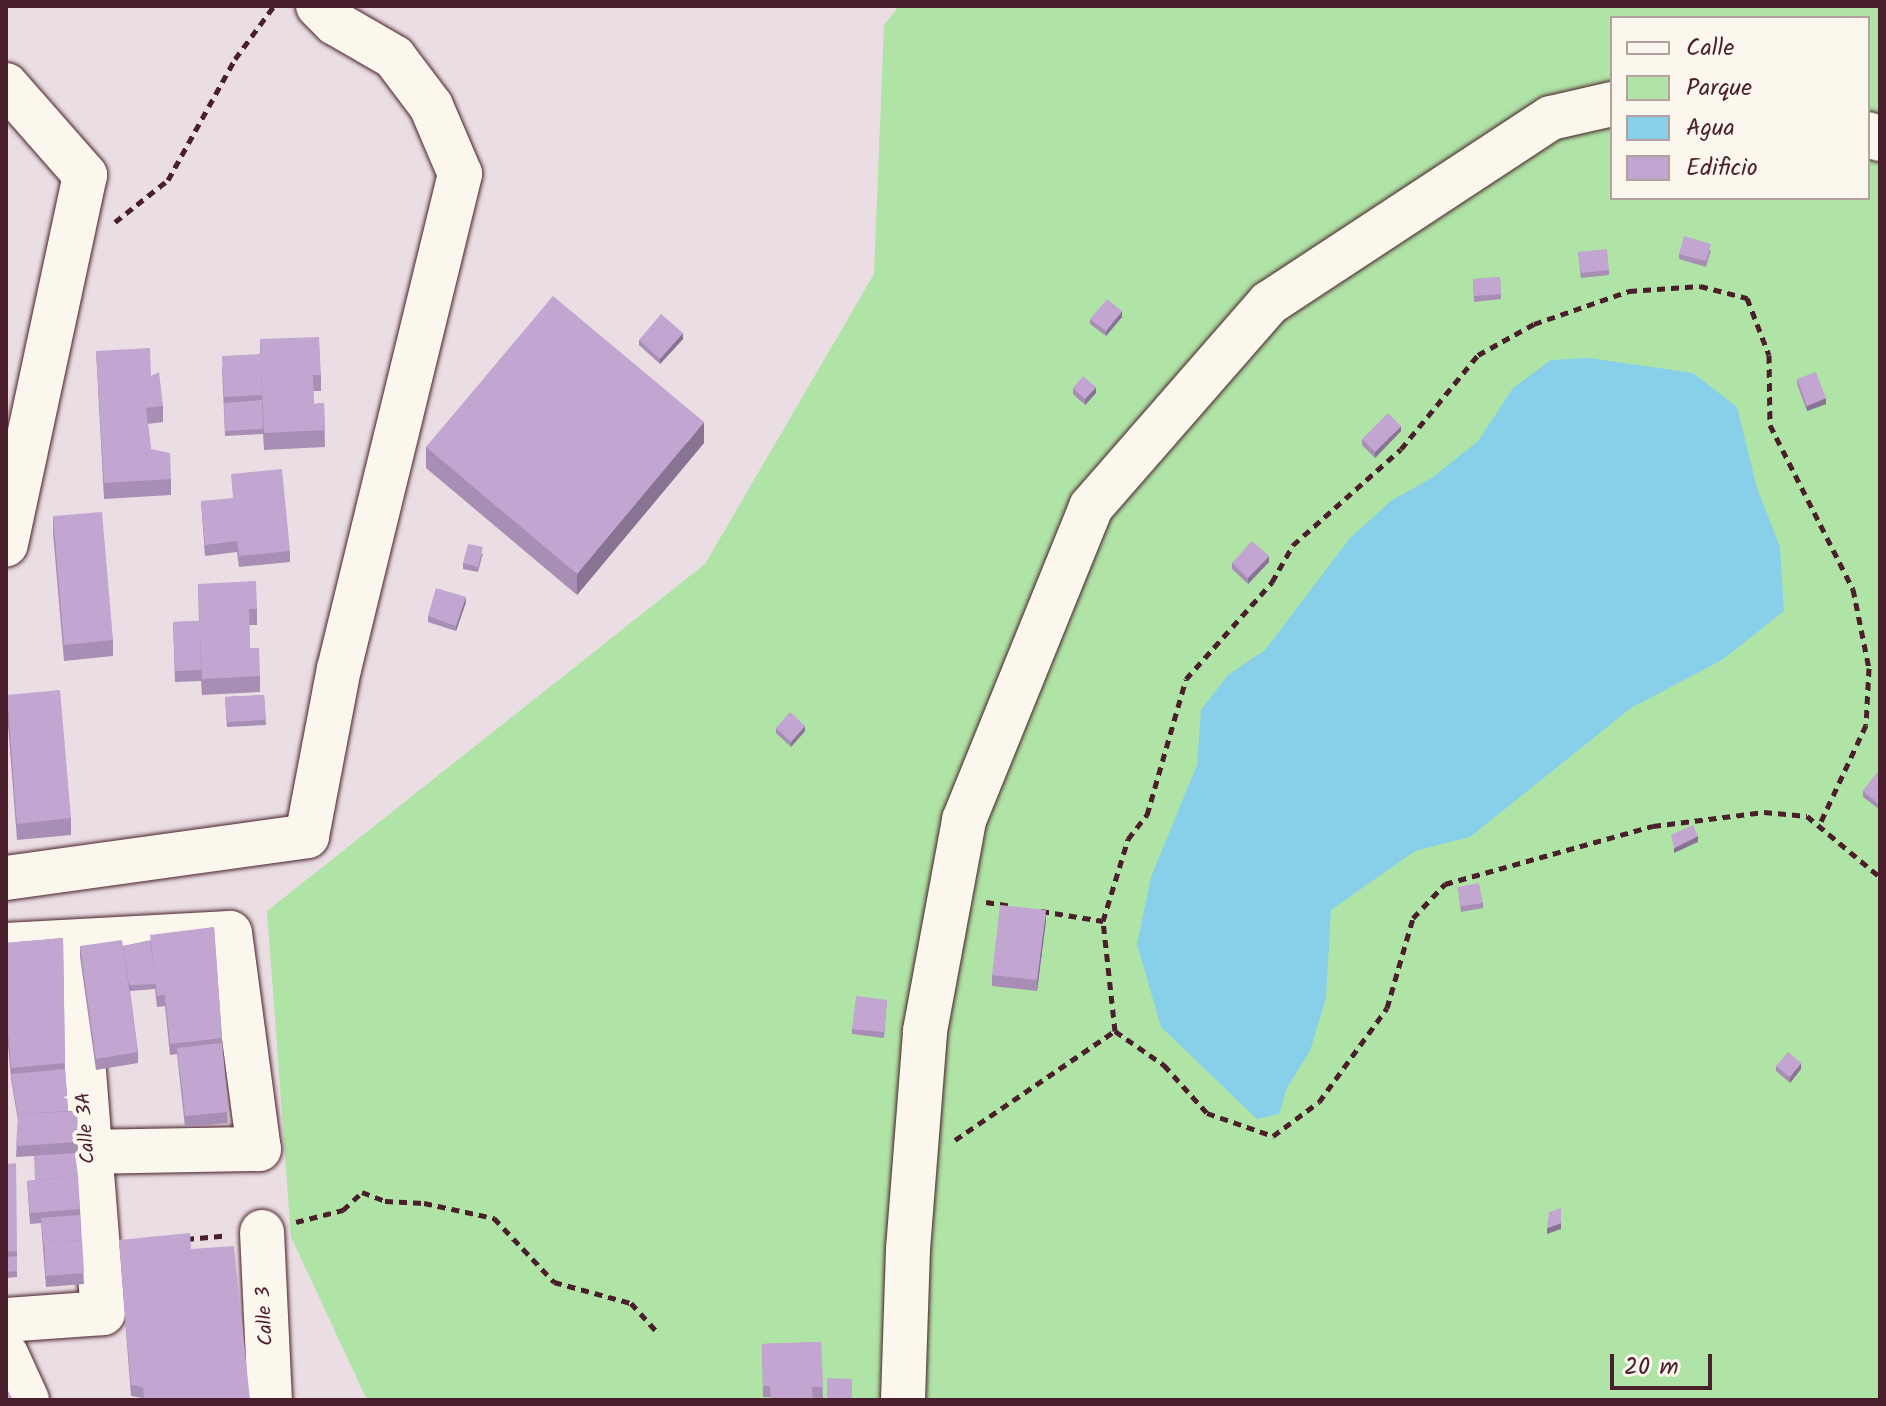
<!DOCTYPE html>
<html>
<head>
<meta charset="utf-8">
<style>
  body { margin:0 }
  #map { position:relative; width:1886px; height:1406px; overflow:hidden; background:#eadee4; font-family:Kalam,sans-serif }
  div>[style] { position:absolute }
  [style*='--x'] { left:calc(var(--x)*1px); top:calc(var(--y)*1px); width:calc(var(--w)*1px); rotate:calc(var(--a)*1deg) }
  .green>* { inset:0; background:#b0e4a6 }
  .water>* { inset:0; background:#88d0e9 }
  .path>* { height:5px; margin-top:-2.5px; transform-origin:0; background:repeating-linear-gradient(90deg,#4a1f2b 0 8px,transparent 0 14px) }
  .roads { filter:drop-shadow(0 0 2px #4a1f2b) drop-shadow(0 0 2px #4a1f2b) }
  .minor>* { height:44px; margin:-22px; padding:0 22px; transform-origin:22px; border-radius:22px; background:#fbf7ec }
  .wall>* { inset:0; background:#a88eb4 }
  .shaded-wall>* { inset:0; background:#887492 }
  .building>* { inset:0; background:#c3a5d1 }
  span { translate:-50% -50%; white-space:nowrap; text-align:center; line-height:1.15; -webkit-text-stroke:8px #fbf7ec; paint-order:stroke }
  .street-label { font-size:20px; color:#4a1f2b }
  .frame { position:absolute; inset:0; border:8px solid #4a1f2b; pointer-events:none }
  .legend { position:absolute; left:1610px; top:16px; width:260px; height:184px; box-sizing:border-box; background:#fbf7ec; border:2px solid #b4a19f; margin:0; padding:10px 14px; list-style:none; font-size:24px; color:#4a1f2b }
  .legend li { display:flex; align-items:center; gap:16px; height:40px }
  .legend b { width:40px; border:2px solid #b4a19f }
  .scale { position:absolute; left:1610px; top:1354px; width:102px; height:36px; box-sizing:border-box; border:4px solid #4a1f2b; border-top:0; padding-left:10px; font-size:24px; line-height:28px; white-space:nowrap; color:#4a1f2b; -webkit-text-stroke:6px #fbf7ec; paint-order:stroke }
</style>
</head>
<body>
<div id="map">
  <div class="green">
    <i style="clip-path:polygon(evenodd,899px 6px,1880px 6px,1880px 1400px,367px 1400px,291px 1237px,267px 911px,705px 564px,874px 274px,884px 25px,899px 6px,1612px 18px,1868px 18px,1868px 198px,1612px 198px,1612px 18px)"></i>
  </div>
  <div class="water">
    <i style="clip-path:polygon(1589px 358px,1693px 373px,1737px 407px,1757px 488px,1780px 547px,1784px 611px,1722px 660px,1631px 708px,1470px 837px,1415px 851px,1331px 910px,1326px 998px,1310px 1051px,1287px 1088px,1279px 1114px,1257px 1119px,1161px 1027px,1137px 944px,1151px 877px,1197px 765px,1201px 710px,1228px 675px,1265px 650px,1350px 538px,1392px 500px,1432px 478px,1478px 441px,1513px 388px,1551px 360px)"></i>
  </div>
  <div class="path">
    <i style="--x:115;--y:222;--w:68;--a:-38.4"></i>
    <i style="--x:168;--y:180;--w:138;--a:-61"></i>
    <i style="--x:235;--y:59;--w:66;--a:-53.7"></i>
    <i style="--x:986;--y:902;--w:26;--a:9"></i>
    <i style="--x:1041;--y:911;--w:63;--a:9.2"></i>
    <i style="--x:1115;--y:1031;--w:111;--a:-96.2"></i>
    <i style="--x:1103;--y:921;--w:86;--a:-73"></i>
    <i style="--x:1128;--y:839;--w:31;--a:-52"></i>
    <i style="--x:1147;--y:815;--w:141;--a:-74"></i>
    <i style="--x:1186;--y:679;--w:130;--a:-48.4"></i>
    <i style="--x:1272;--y:582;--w:43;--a:-60.4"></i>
    <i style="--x:1293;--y:545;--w:144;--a:-41.6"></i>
    <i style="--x:1401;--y:449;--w:122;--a:-50.7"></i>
    <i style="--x:1478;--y:355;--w:64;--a:-29"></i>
    <i style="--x:1534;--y:324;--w:101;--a:-19.2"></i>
    <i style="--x:1629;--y:291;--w:71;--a:-4"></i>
    <i style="--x:1700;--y:286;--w:49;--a:14.3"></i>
    <i style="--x:1747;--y:298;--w:61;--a:68.9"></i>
    <i style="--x:1769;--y:355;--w:70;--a:89.2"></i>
    <i style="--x:1770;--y:425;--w:184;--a:63.2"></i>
    <i style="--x:1853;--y:589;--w:81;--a:78.6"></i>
    <i style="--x:1869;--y:668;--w:57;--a:93"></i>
    <i style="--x:1866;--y:725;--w:111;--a:115"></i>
    <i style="--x:955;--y:1140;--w:194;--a:-34.3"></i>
    <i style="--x:1115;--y:1031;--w:60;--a:34.8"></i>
    <i style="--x:1164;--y:1065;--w:64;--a:48.1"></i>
    <i style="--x:1207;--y:1113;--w:70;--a:19.2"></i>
    <i style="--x:1273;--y:1136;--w:57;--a:-36.5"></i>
    <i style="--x:1319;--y:1102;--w:116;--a:-54.1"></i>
    <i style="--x:1387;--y:1008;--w:94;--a:-73.9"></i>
    <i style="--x:1413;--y:918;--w:47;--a:-46.7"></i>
    <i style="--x:1445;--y:884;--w:216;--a:-15.6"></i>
    <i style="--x:1653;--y:826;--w:112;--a:-7.2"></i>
    <i style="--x:1764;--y:812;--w:43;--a:5.3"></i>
    <i style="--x:1807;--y:816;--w:95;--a:39.9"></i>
    <i style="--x:296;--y:1222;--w:49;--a:-14.3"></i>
    <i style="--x:343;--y:1210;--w:26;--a:-43"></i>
    <i style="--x:362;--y:1192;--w:25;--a:21"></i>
    <i style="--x:385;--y:1201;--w:39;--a:3"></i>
    <i style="--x:424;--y:1203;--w:72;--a:12.1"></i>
    <i style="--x:494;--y:1218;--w:88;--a:46.8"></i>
    <i style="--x:554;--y:1282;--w:80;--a:15.3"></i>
    <i style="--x:631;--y:1303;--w:39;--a:48"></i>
    <i style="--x:186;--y:1239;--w:37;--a:-5"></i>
  </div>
  <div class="roads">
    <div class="minor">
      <i style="--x:6;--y:85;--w:120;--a:48.7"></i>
      <i style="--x:85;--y:175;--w:378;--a:102.1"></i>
      <i style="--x:1868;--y:134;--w:13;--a:23"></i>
      <i style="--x:6;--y:878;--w:304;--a:-7.9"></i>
      <i style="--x:307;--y:836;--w:170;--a:-79.2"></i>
      <i style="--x:339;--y:669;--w:510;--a:-76.26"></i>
      <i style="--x:460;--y:174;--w:74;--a:-113.1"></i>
      <i style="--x:431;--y:106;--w:61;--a:-127.1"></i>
      <i style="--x:394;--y:57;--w:68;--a:-150"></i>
      <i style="--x:335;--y:23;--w:24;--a:-135"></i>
      <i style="--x:6;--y:945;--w:224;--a:-3.1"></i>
      <i style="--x:230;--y:933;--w:218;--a:82.4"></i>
      <i style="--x:259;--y:1149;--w:170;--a:179"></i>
      <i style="--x:262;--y:1232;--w:168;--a:87.3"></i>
      <i style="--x:6;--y:1320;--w:97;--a:-4.1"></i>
      <i style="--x:103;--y:1313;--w:372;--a:-94.5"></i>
      <i style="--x:6;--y:1354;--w:51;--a:65.5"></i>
      <i style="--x:903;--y:1400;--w:151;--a:-88.1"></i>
      <i style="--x:908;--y:1249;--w:219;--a:-85.5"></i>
      <i style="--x:925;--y:1031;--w:215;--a:-79.5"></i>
      <i style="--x:964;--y:820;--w:338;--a:-67.9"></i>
      <i style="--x:1091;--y:507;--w:271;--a:-48.9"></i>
      <i style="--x:1269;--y:303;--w:337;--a:-33.3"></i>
      <i style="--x:1551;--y:118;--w:63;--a:-12.9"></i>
    </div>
  </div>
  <div class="wall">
    <i style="clip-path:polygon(1711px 250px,1706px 267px,1679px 259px,1679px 254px)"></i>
    <i style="clip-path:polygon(1578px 252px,1609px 270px,1609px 275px,1581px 278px)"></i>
    <i style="clip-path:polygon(1500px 277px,1501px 299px,1474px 302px,1473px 279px)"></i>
    <i style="clip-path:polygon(1122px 317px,1106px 336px,1090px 324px,1090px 319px)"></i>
    <i style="clip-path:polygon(260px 339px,321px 375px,321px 391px,313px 391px,314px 404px,324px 403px,325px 447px,264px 450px,263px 434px,225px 436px,222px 367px,260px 354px)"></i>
    <i style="clip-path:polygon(683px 339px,660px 364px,639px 345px,639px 340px)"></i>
    <i style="clip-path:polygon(96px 351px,151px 376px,163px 406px,163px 422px,148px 424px,151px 449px,171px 479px,171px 495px,104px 499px)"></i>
    <i style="clip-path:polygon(1797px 379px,1826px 404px,1807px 411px,1797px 384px)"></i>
    <i style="clip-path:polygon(1073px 388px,1096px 393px,1085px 405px,1073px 394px)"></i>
    <i style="clip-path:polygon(1401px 431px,1375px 458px,1362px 445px,1362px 439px)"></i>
    <i style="clip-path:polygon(704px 443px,577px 595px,426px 468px,426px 447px)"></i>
    <i style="clip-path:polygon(201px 501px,290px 551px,290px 562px,239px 567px,237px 552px,205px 556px)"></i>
    <i style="clip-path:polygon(53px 516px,113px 640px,113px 656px,64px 661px,53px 533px)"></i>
    <i style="clip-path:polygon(483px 553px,478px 572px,463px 569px,463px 563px)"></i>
    <i style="clip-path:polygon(1269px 562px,1248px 584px,1232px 569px,1232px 563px)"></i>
    <i style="clip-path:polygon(198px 584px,257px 609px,257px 625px,249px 625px,250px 648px,260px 676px,260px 692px,202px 695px,201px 681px,175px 682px,173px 622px,199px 621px)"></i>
    <i style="clip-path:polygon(466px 602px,456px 631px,428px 622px,428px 616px)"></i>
    <i style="clip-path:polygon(7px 695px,71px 818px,71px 835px,17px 840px,7px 711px)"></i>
    <i style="clip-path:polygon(264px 695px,266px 725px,227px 727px,225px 697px)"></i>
    <i style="clip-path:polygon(776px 728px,805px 731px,791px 747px,776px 733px)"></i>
    <i style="clip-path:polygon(1880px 769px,1880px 810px,1863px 797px,1863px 791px)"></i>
    <i style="clip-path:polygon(1458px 887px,1483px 903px,1483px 908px,1461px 912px)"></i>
    <i style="clip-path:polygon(1046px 921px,1037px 991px,992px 986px,992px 975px)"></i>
    <i style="clip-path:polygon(214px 927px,228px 1123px,185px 1127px,177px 1054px,170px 1055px,165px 1006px,157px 1007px,155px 989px,130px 991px,138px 1052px,138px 1063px,96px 1070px,80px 957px,80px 946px,123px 946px)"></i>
    <i style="clip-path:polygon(63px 938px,65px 1069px,68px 1111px,77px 1111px,78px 1153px,75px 1153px,80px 1209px,84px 1284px,46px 1287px,41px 1223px,30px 1224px,27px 1181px,35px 1180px,71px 1154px,16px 1157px,18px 1121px,11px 1079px,6px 1021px,6px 943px)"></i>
    <i style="clip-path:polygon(887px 1000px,884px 1038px,852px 1034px,852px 1029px)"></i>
    <i style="clip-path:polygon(1776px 1066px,1801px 1069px,1790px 1083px,1776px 1071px)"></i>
    <i style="clip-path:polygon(6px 1164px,17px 1251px,17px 1277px,6px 1278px)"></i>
    <i style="clip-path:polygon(119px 1240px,191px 1249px,250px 1400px,143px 1400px,143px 1398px,131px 1396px)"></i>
    <i style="clip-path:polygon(821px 1342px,823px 1398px,763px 1397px,762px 1344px)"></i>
  </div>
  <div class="shaded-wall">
    <i style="clip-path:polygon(1122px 311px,1122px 317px,1106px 336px,1106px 331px)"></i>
    <i style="clip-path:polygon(683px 333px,683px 339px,660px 364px,660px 359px)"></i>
    <i style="clip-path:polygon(1096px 387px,1096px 393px,1085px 405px,1085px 399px)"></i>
    <i style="clip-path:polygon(1826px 398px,1826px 404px,1807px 411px,1807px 406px)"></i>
    <i style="clip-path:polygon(704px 422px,704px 443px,577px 595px,577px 574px)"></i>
    <i style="clip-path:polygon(1401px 426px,1401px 431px,1375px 458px,1375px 452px)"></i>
    <i style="clip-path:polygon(1269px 556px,1269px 562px,1248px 584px,1248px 578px)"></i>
    <i style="clip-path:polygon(466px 597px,466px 602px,456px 631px,456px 626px)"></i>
    <i style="clip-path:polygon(805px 726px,805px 731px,791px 747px,791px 742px)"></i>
    <i style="clip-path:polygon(1698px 836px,1698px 842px,1674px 853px,1674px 848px)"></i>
    <i style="clip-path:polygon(1046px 910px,1046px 921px,1037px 991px,1037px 980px)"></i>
    <i style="clip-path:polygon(1801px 1063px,1801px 1069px,1790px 1083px,1790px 1077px)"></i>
    <i style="clip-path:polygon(1561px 1223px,1561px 1229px,1547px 1234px,1547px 1228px)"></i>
  </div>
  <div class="building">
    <i style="clip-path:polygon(1684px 236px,1711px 244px,1706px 261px,1679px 254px)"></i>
    <i style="clip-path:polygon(1607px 249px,1609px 270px,1581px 273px,1578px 252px)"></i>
    <i style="clip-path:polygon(1500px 277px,1501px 294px,1474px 296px,1473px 279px)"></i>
    <i style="clip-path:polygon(553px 296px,704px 422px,577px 574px,426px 447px)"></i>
    <i style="clip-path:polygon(1107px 299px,1122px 311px,1106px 331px,1090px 319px)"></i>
    <i style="clip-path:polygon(661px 314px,683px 333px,660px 359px,639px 340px)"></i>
    <i style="clip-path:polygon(319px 337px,321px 375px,313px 375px,314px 404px,324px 403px,325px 430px,264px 433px,260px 339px)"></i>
    <i style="clip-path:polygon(150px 348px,151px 376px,159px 372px,163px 406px,146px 408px,151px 449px,170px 453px,171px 479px,104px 483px,96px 351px)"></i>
    <i style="clip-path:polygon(261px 354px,262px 395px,224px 397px,222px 356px)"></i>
    <i style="clip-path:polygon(1816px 372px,1826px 398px,1807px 406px,1797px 379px)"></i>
    <i style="clip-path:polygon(1083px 376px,1096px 387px,1085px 399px,1073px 388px)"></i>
    <i style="clip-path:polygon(262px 400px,263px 429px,225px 431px,224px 403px)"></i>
    <i style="clip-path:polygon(1388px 413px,1401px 426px,1375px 452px,1362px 439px)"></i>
    <i style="clip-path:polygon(282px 469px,290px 551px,239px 556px,237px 541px,205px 545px,201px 501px,233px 498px,231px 474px)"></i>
    <i style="clip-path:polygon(102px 512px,113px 640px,64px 645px,53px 516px)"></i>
    <i style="clip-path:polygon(1252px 541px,1269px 556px,1248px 578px,1232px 563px)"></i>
    <i style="clip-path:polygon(468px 544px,483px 547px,478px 567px,463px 563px)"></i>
    <i style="clip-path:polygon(256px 581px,257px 609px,249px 609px,250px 648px,259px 648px,260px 676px,202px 679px,198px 584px)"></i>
    <i style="clip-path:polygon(436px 588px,466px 597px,456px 626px,428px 616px)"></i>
    <i style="clip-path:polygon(200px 621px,201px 670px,175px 671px,173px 622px)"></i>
    <i style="clip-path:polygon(60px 690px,71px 818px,17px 824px,7px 695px)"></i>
    <i style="clip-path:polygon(264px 695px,266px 720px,227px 722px,225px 697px)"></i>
    <i style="clip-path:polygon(790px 712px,805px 726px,791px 742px,776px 728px)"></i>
    <i style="clip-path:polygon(1880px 769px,1880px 805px,1863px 791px)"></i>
    <i style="clip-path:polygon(1693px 825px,1698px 836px,1674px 848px,1671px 835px)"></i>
    <i style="clip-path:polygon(1479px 883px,1483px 903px,1461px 906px,1458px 887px)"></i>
    <i style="clip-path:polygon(1000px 905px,1046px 910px,1037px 980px,992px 975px)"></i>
    <i style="clip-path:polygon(214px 927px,222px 1038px,170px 1044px,165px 995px,157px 996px,150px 935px)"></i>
    <i style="clip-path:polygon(63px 938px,65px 1063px,11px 1068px,6px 1010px,6px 943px)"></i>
    <i style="clip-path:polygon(122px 940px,138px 1052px,96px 1059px,80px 946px)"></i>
    <i style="clip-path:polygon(150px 941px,156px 984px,129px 985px,123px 946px)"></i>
    <i style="clip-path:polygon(856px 996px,887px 1000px,884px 1032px,852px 1029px)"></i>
    <i style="clip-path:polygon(222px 1043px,224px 1065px,180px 1070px,180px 1075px,177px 1048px)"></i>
    <i style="clip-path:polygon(1788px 1052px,1801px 1063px,1790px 1077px,1776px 1066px)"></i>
    <i style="clip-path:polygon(224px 1065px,228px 1112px,185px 1116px,180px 1070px)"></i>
    <i style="clip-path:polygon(65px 1069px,68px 1111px,18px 1114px,18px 1117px,11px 1074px)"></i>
    <i style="clip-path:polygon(77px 1111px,78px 1142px,16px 1146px,18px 1114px)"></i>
    <i style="clip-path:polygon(75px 1153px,78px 1176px,35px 1180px,34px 1156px)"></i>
    <i style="clip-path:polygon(16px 1163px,17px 1251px,6px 1252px,6px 1164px)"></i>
    <i style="clip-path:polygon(78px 1176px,80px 1209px,30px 1213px,27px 1181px)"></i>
    <i style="clip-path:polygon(1561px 1208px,1561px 1223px,1547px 1228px,1549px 1212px)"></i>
    <i style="clip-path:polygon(80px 1215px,81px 1240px,44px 1242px,44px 1248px,41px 1218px)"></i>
    <i style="clip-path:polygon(190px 1233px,191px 1249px,234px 1246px,250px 1400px,144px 1400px,143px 1387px,131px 1385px,119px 1240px)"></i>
    <i style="clip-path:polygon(82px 1240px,84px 1273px,46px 1276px,44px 1242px)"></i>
    <i style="clip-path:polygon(17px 1256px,17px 1271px,6px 1272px,6px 1257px)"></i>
    <i style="clip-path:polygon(821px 1342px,823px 1387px,812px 1387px,813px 1400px,771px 1400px,770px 1386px,763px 1386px,762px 1344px)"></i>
    <i style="clip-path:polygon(827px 1378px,852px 1379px,852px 1400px,827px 1400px)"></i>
    <i style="clip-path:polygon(6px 1387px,13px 1400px,6px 1400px)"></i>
  </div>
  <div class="street-label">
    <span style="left:87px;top:1128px;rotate:-94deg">Calle 3A</span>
    <span style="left:266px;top:1316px;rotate:-93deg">Calle 3</span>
  </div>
  <div class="frame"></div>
  <ul class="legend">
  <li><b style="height:10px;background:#fbf7ec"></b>Calle</li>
  <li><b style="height:22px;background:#b0e4a6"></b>Parque</li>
  <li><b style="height:22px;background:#88d0e9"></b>Agua</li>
  <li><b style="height:22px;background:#c3a5d1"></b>Edificio</li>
  </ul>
  <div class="scale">20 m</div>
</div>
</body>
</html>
